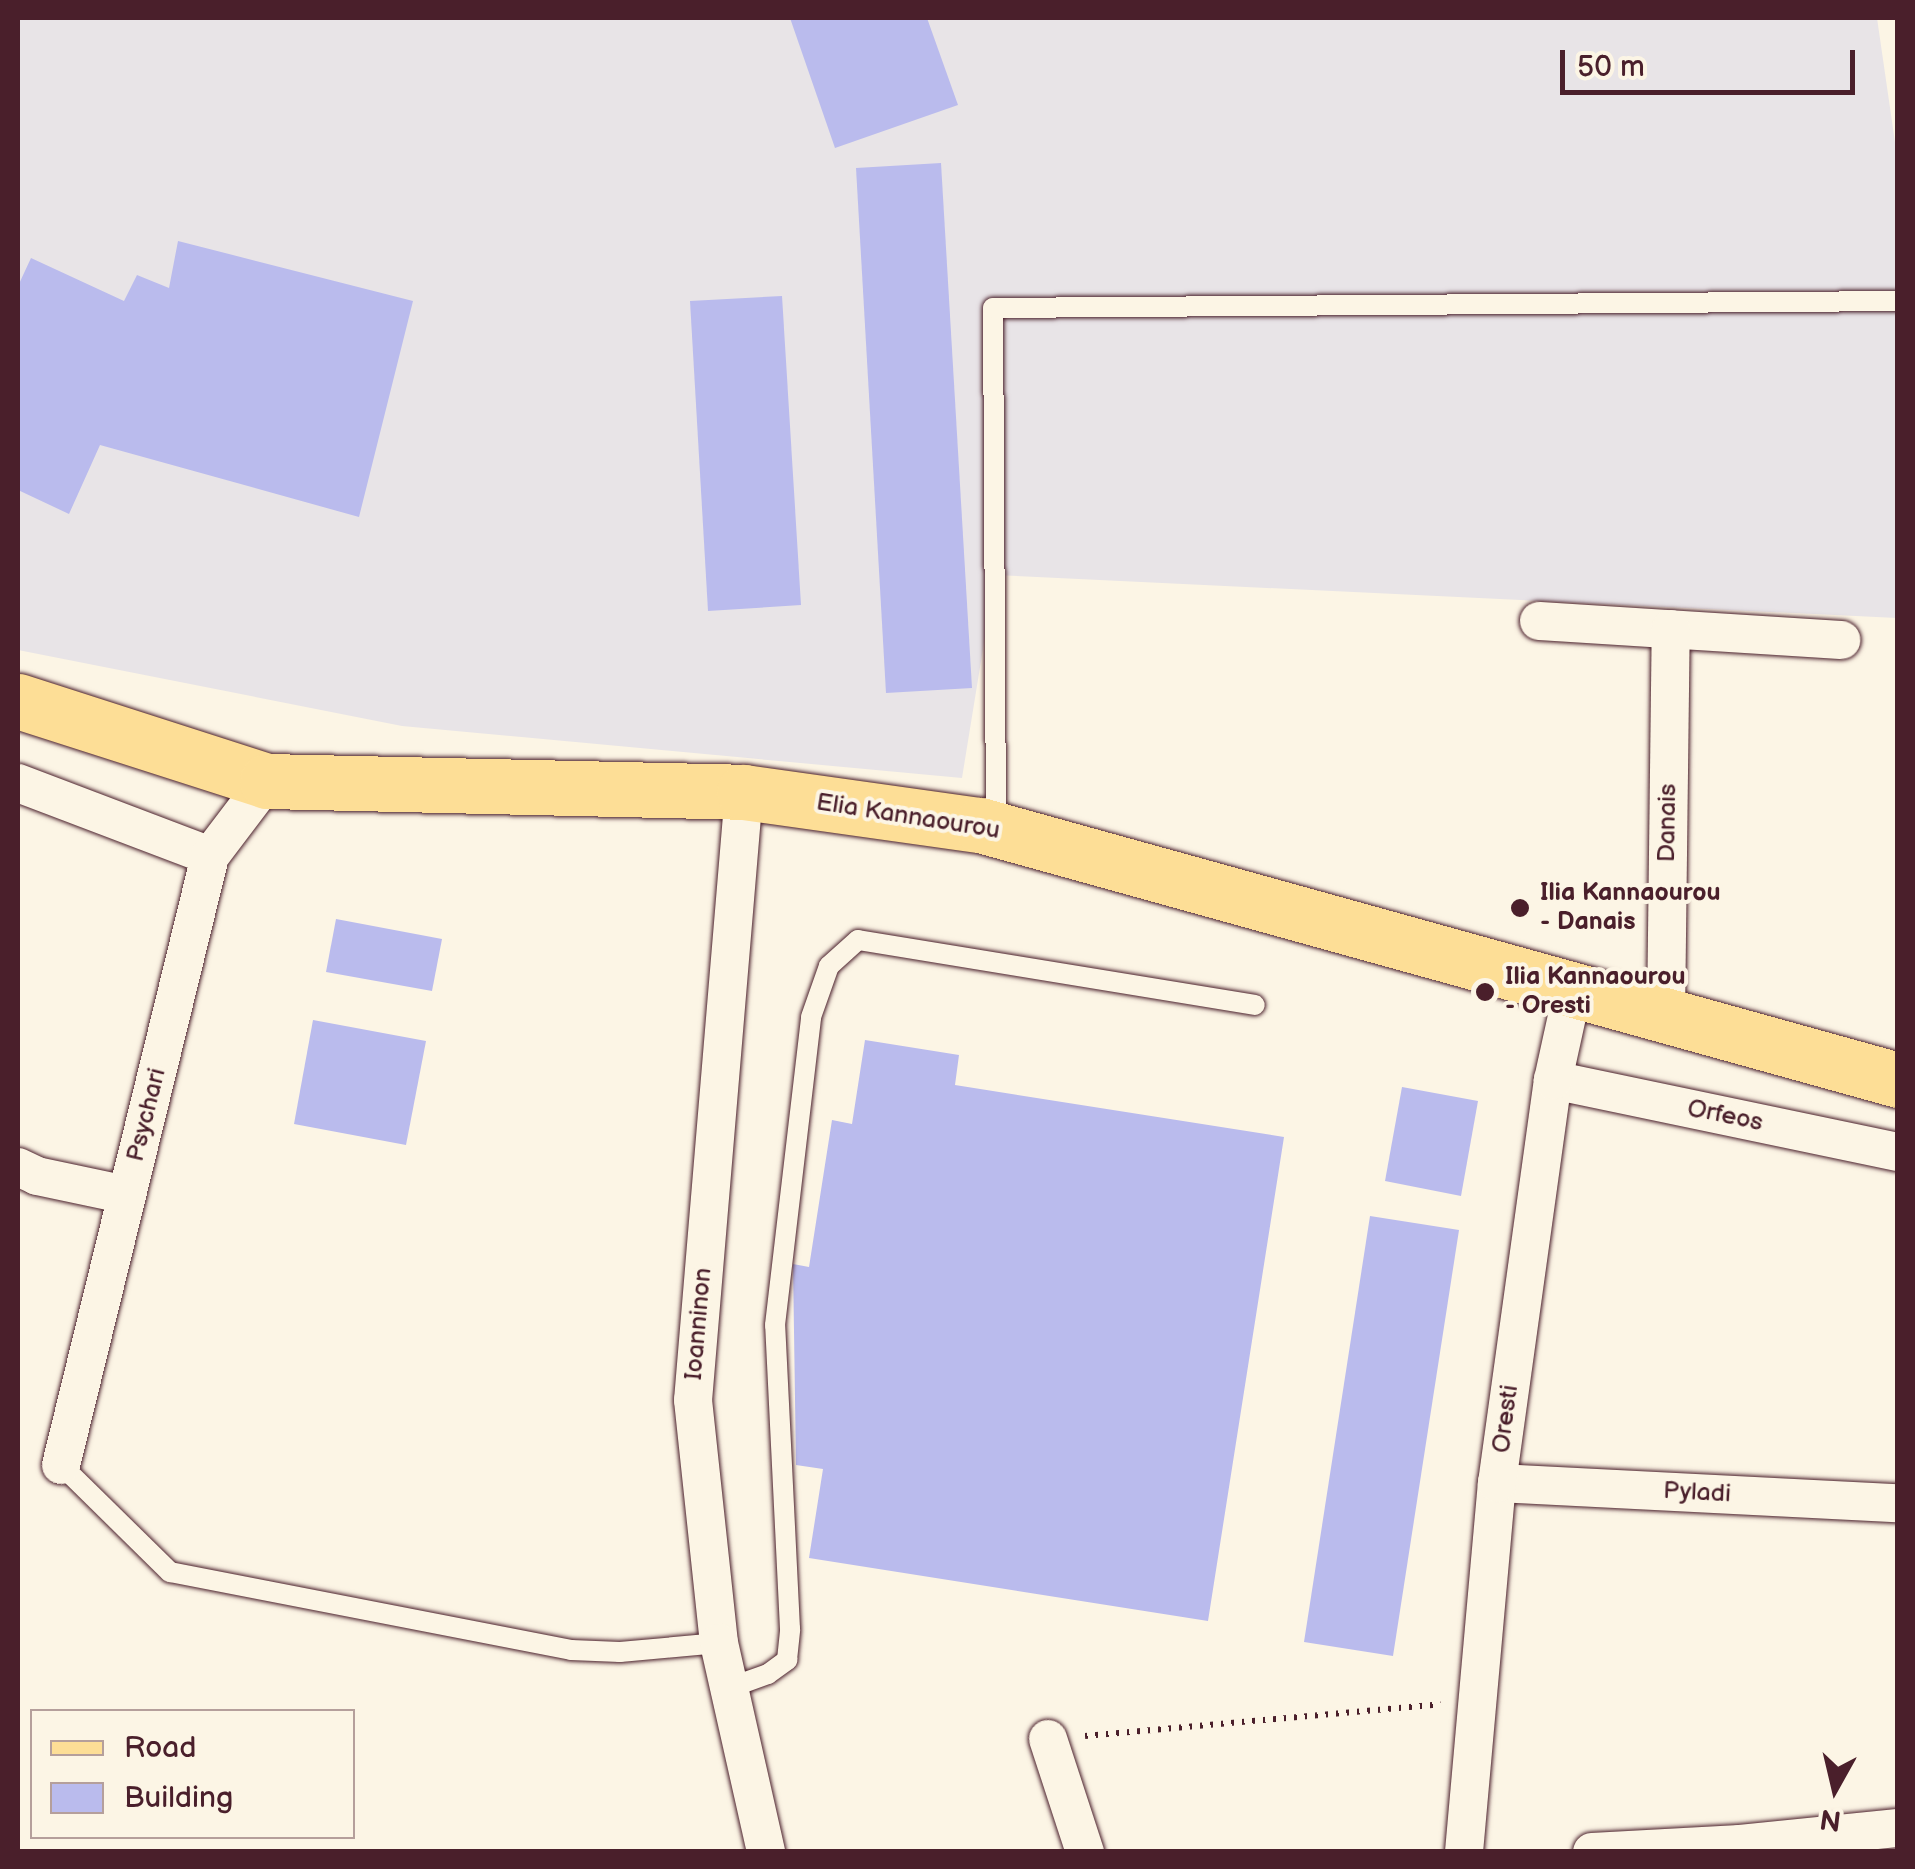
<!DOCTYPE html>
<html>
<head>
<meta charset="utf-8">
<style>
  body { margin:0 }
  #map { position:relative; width:1915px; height:1869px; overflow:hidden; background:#fcf5e5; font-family:"Balsamiq Sans",sans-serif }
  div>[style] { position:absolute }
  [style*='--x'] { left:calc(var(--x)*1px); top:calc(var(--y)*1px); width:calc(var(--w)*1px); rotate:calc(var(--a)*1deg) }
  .built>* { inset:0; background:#e8e4e7 }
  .building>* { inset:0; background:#babbed }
  .path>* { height:6px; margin-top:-3px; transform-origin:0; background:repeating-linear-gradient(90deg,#4a1f2b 0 2.5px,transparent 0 10.5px) }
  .roads { filter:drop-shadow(0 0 2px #4a1f2b) drop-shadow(0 0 2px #4a1f2b) }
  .service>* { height:20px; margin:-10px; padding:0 10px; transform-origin:10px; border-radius:10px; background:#fcf5e5 }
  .minor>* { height:38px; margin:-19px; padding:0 19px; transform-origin:19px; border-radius:19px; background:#fcf5e5 }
  .primary>* { height:55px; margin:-27.5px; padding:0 27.5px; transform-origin:27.5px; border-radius:27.5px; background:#fdde96 }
  .dots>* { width:28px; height:28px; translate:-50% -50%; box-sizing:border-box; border:5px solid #fcf5e5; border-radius:50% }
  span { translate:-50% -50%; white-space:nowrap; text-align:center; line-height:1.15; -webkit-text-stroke:8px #fcf5e5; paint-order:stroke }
  .street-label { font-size:25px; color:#4a1f2b }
  .poi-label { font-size:25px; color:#4a1f2b; font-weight:700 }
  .left { translate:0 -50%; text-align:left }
  .frame { position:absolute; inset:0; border:20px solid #4a1f2b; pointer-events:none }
  .legend { position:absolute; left:30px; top:1709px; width:325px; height:130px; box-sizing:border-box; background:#fcf5e5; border:2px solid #b59f9b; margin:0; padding:12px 18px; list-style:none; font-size:30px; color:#4a1f2b }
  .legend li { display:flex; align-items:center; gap:20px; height:50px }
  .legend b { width:50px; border:2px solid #b59f9b }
  .north { position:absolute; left:1785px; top:1739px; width:100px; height:100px; -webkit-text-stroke:8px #fcf5e5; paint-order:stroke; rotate:188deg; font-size:28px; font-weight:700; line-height:40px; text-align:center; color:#4a1f2b }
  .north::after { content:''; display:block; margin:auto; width:35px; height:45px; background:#4a1f2b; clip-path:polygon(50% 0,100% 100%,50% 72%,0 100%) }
  .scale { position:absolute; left:1560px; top:50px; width:295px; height:45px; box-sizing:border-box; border:5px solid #4a1f2b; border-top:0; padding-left:12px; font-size:30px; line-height:35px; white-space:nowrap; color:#4a1f2b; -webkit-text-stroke:8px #fcf5e5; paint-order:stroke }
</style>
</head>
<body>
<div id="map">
  <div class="built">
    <i style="clip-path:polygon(18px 18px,1877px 18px,1898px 163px,1897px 618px,995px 575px,962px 778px,402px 726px,18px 650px)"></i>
  </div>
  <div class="building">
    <i style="clip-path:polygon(790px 18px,927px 18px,958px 105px,835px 148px)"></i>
    <i style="clip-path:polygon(941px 163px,972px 688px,886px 693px,856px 168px)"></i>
    <i style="clip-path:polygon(178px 241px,413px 301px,359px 517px,100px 445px,69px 514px,18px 490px,18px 286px,31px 258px,124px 301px,137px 275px,169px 288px)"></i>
    <i style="clip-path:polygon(782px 296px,801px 605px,708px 611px,690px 301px)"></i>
    <i style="clip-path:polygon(336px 919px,442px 939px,432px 991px,326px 972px)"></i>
    <i style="clip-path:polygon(313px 1020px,426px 1041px,406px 1145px,294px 1124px)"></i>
    <i style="clip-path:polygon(865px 1040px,959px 1055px,955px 1085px,1284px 1137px,1208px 1621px,809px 1558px,823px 1469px,796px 1465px,793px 1264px,809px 1267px,832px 1120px,852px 1124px)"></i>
    <i style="clip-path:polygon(1402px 1087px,1478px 1101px,1461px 1196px,1385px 1181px)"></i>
    <i style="clip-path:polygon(1370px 1216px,1459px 1230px,1393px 1656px,1304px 1642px)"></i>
  </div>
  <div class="path">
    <i style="--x:1085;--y:1736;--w:357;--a:-5.1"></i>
  </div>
  <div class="roads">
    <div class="service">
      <i style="--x:996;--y:827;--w:519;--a:-90.33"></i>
      <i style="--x:993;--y:308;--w:905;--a:-0.44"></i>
      <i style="--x:61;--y:1465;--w:153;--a:44.5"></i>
      <i style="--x:170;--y:1572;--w:409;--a:11"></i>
      <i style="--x:571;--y:1650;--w:49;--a:2.3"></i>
      <i style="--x:620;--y:1652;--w:99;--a:-5.2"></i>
      <i style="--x:729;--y:1688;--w:41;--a:-19.7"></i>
      <i style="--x:768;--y:1674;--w:24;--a:-36"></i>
      <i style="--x:787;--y:1660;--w:31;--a:-84"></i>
      <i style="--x:790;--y:1629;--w:304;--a:-92.8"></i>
      <i style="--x:775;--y:1325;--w:310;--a:-83.3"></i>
      <i style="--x:811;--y:1017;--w:54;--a:-70.6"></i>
      <i style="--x:829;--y:966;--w:39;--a:-42"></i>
      <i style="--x:858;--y:940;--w:402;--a:9.3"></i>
    </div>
    <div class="minor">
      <i style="--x:1539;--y:621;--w:303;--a:3.6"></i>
      <i style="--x:18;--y:783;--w:205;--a:20.8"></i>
      <i style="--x:744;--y:792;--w:610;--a:94.79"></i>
      <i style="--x:693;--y:1400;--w:244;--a:83.9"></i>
      <i style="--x:719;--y:1643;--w:214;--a:77.3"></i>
      <i style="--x:1666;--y:1017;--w:388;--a:-89.3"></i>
      <i style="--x:1553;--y:1080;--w:352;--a:11.8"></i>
      <i style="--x:18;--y:1167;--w:21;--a:25"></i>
      <i style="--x:37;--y:1176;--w:92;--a:11.9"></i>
      <i style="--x:61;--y:1465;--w:627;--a:-76.25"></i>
      <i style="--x:210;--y:856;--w:94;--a:-52.8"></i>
      <i style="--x:1497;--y:1483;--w:401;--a:2.9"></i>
      <i style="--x:1048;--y:1739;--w:119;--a:71.9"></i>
      <i style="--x:1464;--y:1852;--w:370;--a:-84.9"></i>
      <i style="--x:1497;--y:1483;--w:407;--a:-82.1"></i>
      <i style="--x:1553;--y:1080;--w:93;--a:-77.6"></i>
      <i style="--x:1592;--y:1852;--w:148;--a:-3.1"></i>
      <i style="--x:1740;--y:1844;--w:159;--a:-5.8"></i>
    </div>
    <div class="primary">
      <i style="--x:18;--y:701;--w:262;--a:17.8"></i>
      <i style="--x:267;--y:781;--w:477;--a:1.3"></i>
      <i style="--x:744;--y:792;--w:238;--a:8"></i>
      <i style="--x:980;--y:825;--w:953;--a:15.52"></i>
    </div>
  </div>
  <div class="dots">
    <i style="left:1520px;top:908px;background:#4a1f2b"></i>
    <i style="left:1485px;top:992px;background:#4a1f2b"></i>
  </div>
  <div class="street-label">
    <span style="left:908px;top:817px;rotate:9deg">Elia Kannaourou</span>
    <span style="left:1668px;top:823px;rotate:-89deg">Danais</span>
    <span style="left:147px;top:1115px;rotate:-76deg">Psychari</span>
    <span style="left:1725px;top:1116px;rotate:12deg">Orfeos</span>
    <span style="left:699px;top:1324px;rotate:-85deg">Ioanninon</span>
    <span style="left:1506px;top:1419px;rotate:-82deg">Oresti</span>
    <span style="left:1697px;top:1493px;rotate:3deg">Pyladi</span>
  </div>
  <div class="poi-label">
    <span class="left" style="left:1540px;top:908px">Ilia Kannaourou<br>- Danais</span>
    <span class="left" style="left:1505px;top:992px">Ilia Kannaourou<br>- Oresti</span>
  </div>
  <div class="frame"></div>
  <ul class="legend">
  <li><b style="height:12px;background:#fdde96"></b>Road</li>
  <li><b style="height:28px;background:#babbed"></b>Building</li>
  </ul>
  <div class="north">N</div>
  <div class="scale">50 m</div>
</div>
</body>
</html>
